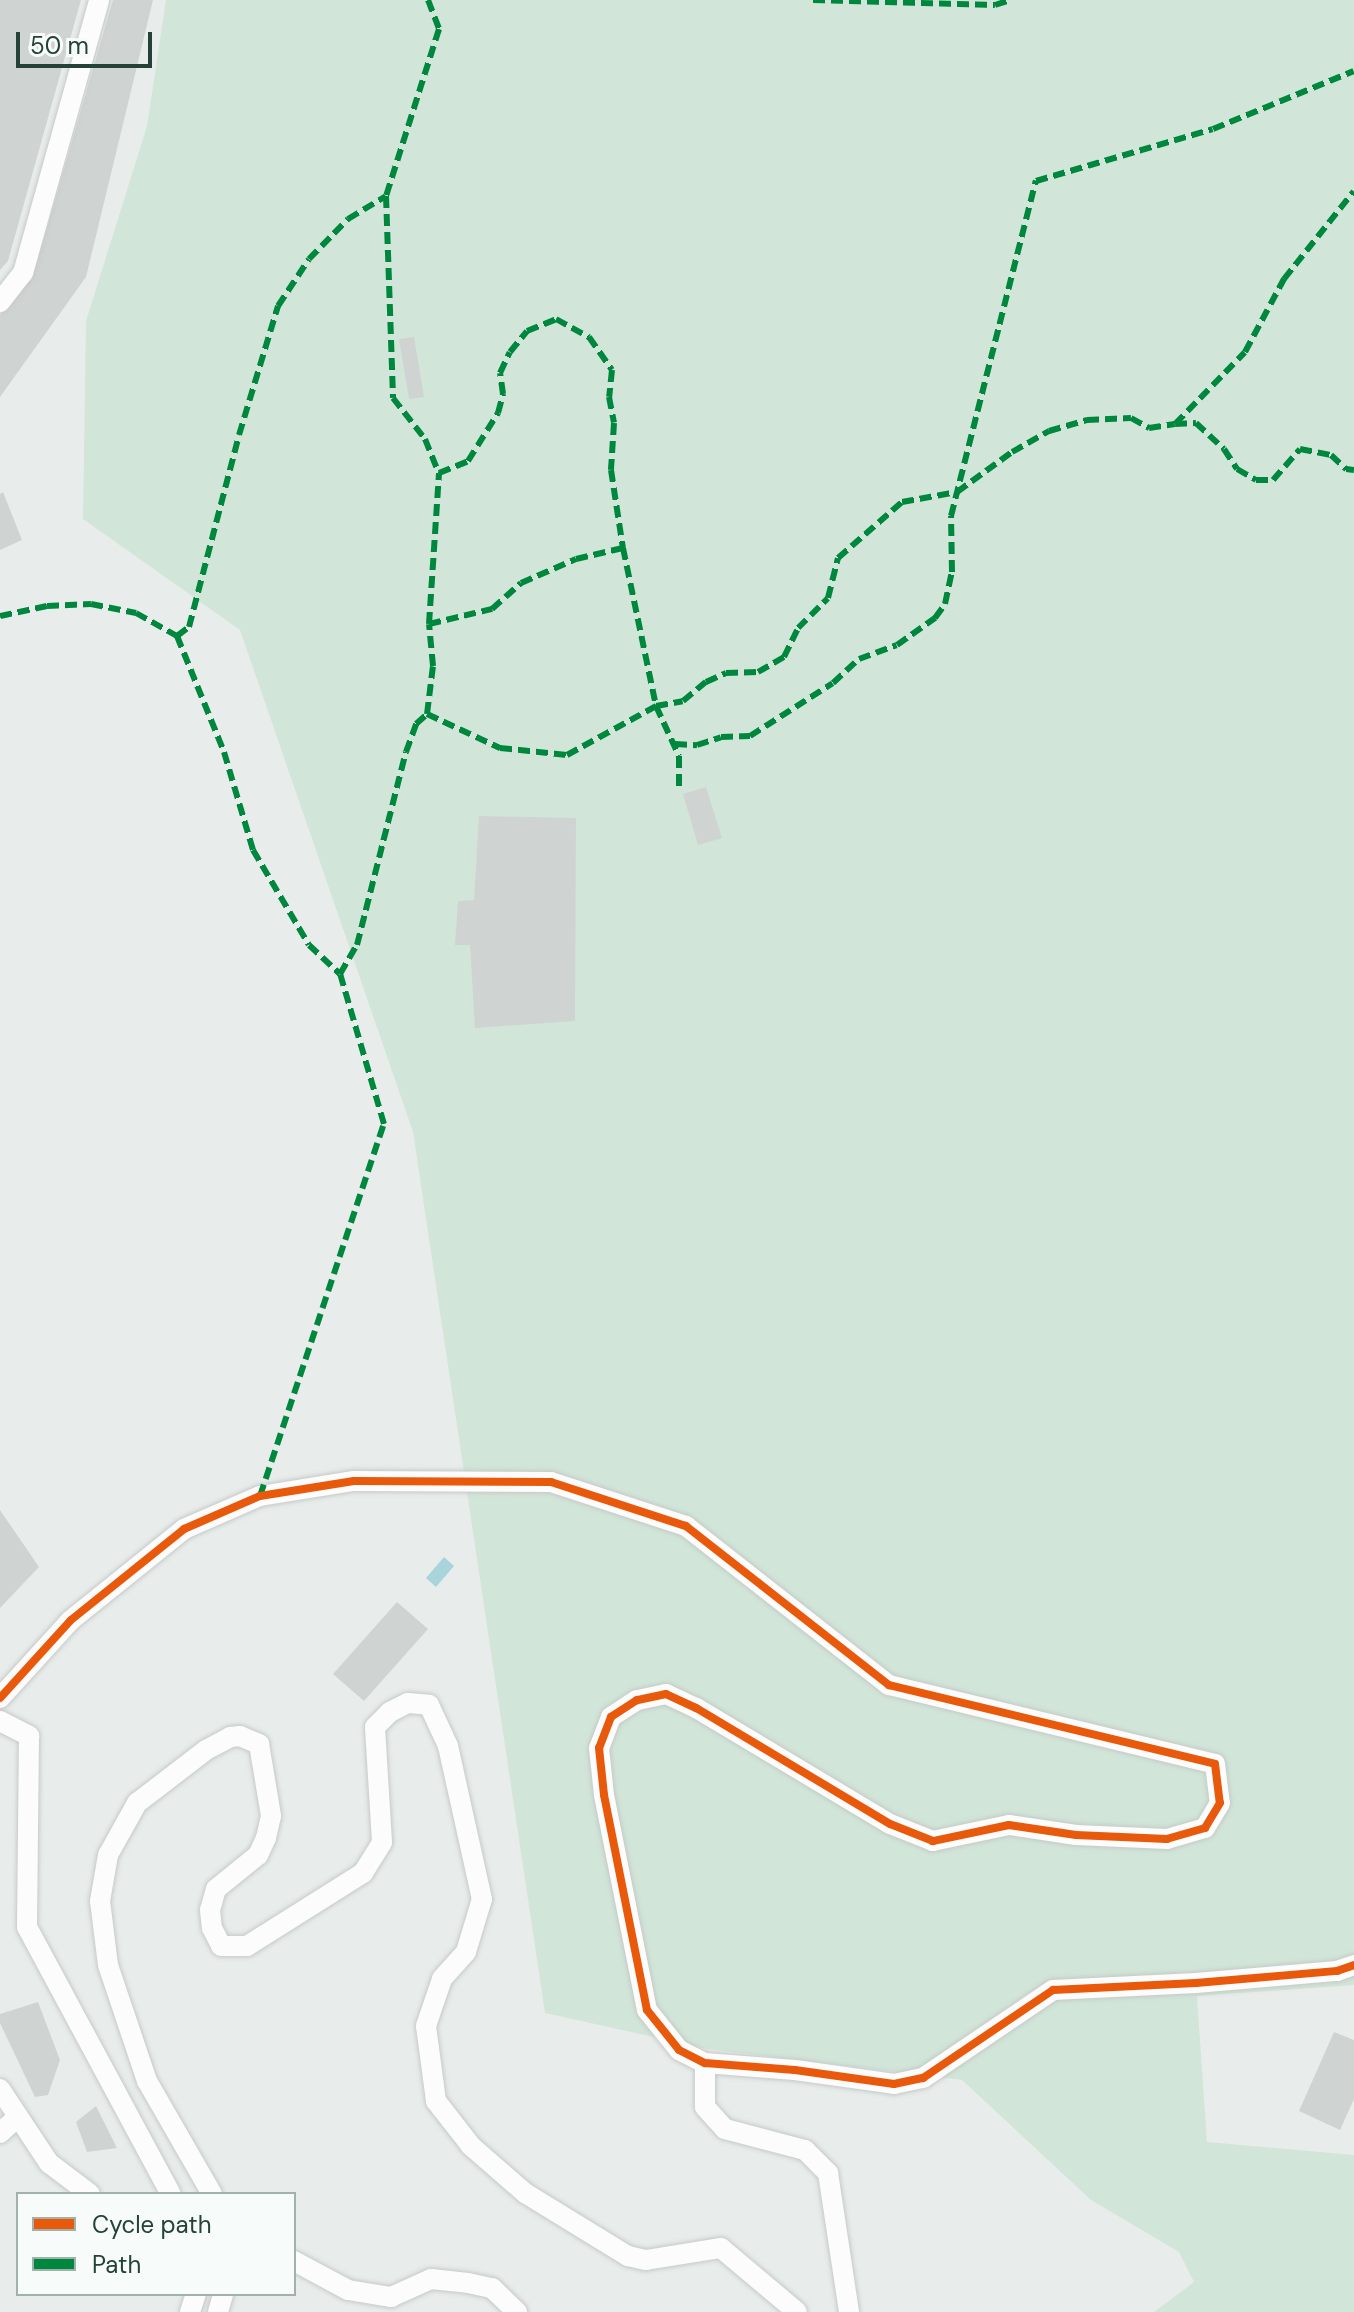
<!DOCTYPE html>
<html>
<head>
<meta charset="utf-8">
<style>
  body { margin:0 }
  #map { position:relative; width:1354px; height:2312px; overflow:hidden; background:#e8edeb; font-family:"DM Sans",sans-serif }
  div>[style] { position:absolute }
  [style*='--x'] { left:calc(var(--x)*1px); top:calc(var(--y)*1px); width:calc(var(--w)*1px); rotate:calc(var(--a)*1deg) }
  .green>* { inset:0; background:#d1e6d8 }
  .water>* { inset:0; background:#a9d4db }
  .building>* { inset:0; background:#cfd4d2 }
  .roads { filter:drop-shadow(0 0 2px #c5cac8) drop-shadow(0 0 2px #c5cac8) }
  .minor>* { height:20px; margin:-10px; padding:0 10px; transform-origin:10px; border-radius:10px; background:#fcfcfc }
  .quiet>* { height:6px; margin-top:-3px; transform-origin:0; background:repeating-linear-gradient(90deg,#00873e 0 12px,transparent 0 18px) }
  .cycleway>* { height:8px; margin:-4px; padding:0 4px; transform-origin:4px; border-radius:4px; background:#e8590c }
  span { translate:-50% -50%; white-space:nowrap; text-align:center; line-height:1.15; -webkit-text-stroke:7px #f7fbf9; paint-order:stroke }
  .legend { position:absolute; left:16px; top:2192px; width:280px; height:104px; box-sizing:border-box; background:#f7fbf9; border:2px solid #a3b1ad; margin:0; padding:10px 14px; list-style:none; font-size:24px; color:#24423a }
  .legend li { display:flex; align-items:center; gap:16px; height:40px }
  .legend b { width:40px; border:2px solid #a3b1ad }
  .scale { position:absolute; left:16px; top:32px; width:136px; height:36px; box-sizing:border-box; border:4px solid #24423a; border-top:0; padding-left:10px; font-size:24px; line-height:28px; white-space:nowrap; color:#24423a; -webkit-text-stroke:6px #f7fbf9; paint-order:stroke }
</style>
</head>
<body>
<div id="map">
  <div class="green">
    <i style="clip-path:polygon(166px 0,1354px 0,1354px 1985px,1197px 1996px,1207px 2142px,1354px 2155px,1354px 2312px,1154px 2312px,1194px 2282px,1179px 2252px,1091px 2200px,962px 2080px,708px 2049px,545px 2013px,413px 1132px,240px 630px,83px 519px,86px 321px,147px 126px)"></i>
  </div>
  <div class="water">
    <i style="clip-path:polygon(444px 1557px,454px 1566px,436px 1587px,426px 1578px)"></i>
  </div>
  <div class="building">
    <i style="clip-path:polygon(0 0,81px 0,8px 261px,0 270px)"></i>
    <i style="clip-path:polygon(113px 0,153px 0,86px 277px,0 397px,0 315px,33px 276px)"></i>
    <i style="clip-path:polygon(414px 337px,424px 397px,409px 399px,399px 339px)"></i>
    <i style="clip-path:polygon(3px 492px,22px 540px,0 550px,0 494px)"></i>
    <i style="clip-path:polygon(706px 787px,722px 838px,698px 845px,683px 794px)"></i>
    <i style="clip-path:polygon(479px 816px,576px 818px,575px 1021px,475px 1028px,470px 945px,455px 945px,458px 901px,474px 900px)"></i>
    <i style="clip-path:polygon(0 1510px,39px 1567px,0 1608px)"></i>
    <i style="clip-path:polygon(397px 1602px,428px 1629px,364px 1701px,333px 1674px)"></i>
    <i style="clip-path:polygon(38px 2002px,60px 2060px,48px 2095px,35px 2097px,0 2023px,0 2014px)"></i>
    <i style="clip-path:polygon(1334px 2032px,1354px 2040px,1354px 2099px,1340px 2130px,1299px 2111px)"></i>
    <i style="clip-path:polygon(96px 2106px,117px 2148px,87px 2152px,76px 2122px)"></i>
  </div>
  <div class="roads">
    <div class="minor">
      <i style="--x:0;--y:302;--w:37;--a:-52"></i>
      <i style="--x:23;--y:273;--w:283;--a:-74.4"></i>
      <i style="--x:0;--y:1698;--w:105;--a:-47.7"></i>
      <i style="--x:71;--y:1620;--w:145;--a:-38.8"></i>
      <i style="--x:184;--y:1529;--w:83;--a:-23.5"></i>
      <i style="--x:260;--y:1496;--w:95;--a:-9.1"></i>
      <i style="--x:354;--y:1481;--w:197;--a:0.3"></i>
      <i style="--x:551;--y:1482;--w:142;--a:18.1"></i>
      <i style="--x:686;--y:1526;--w:258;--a:38.1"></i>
      <i style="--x:889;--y:1685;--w:335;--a:13.6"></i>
      <i style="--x:1215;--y:1764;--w:39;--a:83"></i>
      <i style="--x:1220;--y:1803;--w:29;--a:121"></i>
      <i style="--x:1205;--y:1828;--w:40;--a:164"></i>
      <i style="--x:1167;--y:1839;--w:91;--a:-177.5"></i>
      <i style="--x:1076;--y:1835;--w:68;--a:-171.5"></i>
      <i style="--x:1009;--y:1825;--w:78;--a:168.1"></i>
      <i style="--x:933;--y:1841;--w:46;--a:-158.4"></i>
      <i style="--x:890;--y:1824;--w:226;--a:-149.1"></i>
      <i style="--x:696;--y:1708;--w:33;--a:-155"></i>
      <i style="--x:666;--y:1694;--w:30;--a:168"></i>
      <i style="--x:637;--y:1700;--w:31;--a:147"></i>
      <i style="--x:611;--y:1717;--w:33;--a:111"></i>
      <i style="--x:599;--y:1748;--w:47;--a:83.9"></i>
      <i style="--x:604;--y:1795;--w:219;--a:78.7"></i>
      <i style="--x:647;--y:2010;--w:51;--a:51.3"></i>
      <i style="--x:679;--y:2050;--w:29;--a:27"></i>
      <i style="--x:705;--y:2063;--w:90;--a:4.4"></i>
      <i style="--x:795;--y:2070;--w:100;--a:8"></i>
      <i style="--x:894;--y:2084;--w:30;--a:-12"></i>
      <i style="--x:923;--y:2078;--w:157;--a:-34.1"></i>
      <i style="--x:1053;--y:1990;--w:143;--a:-2.8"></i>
      <i style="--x:1196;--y:1983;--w:142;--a:-4.9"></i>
      <i style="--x:1337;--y:1971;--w:18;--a:-19"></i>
      <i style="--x:0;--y:1721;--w:33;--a:27"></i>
      <i style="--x:29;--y:1736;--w:191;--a:90.6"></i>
      <i style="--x:27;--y:1927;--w:303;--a:61.7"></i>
      <i style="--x:705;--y:2063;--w:44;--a:90"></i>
      <i style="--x:705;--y:2107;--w:30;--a:48"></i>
      <i style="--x:725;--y:2129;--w:83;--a:14.7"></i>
      <i style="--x:805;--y:2150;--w:33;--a:45"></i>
      <i style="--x:828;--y:2173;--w:141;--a:81.4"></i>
      <i style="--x:0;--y:2089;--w:89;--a:56.5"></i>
      <i style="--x:49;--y:2163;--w:51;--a:37.1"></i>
      <i style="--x:0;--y:2133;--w:24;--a:-42"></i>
      <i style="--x:212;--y:2194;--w:130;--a:-119.9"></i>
      <i style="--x:147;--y:2081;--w:122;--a:-108.6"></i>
      <i style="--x:108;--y:1965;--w:64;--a:-97.1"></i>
      <i style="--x:100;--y:1901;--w:47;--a:-80.1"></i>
      <i style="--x:108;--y:1855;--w:60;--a:-60.9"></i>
      <i style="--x:137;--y:1803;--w:87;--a:-37.5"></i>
      <i style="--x:206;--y:1750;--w:27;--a:-28"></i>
      <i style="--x:230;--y:1737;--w:10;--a:-6"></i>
      <i style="--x:240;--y:1736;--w:21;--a:23"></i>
      <i style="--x:259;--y:1744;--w:73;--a:80.5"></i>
      <i style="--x:271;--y:1816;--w:23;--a:103"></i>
      <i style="--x:266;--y:1838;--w:19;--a:115"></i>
      <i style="--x:258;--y:1855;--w:54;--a:141"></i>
      <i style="--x:216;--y:1889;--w:22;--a:106"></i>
      <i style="--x:210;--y:1910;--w:18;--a:84"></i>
      <i style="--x:212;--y:1928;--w:20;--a:63"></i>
      <i style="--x:221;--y:1946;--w:26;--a:0"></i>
      <i style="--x:247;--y:1946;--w:137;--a:-32.2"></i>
      <i style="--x:363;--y:1873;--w:36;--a:-58"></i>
      <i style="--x:382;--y:1842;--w:115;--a:-93.5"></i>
      <i style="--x:375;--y:1727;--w:21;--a:-45"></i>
      <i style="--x:390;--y:1712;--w:20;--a:-27"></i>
      <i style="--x:408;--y:1703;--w:21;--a:5"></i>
      <i style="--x:429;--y:1705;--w:45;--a:65.1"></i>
      <i style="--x:448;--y:1746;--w:157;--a:77.5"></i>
      <i style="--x:482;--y:1899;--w:55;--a:106.8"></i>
      <i style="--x:466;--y:1952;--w:36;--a:132"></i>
      <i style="--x:442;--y:1979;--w:50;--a:108.8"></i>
      <i style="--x:426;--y:2026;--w:76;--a:82.4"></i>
      <i style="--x:436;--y:2101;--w:57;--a:52.1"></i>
      <i style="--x:471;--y:2146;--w:72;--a:41"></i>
      <i style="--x:525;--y:2193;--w:121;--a:31.5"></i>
      <i style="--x:628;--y:2256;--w:18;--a:13"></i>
      <i style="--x:646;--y:2260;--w:76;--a:-9.1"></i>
      <i style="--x:721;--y:2248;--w:99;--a:40.1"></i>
      <i style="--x:294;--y:2261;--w:61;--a:28.2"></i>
      <i style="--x:348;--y:2290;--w:44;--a:9.2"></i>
      <i style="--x:391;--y:2297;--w:44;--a:-24.2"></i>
      <i style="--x:431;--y:2279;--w:37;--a:6"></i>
      <i style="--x:468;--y:2283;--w:25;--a:12"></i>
      <i style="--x:492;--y:2288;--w:35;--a:44"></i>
      <i style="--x:190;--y:2312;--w:19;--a:-72"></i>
      <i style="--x:218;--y:2312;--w:19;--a:-74"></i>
    </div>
  </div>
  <div class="quiet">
    <i style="--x:428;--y:0;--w:31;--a:69"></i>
    <i style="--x:439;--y:29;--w:175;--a:107.6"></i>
    <i style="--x:386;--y:196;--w:202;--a:88"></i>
    <i style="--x:393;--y:398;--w:52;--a:52"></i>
    <i style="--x:425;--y:439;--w:37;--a:68"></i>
    <i style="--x:813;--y:0;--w:182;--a:1.6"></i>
    <i style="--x:995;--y:5;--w:16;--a:-18"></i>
    <i style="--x:1175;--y:424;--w:21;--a:-3"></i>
    <i style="--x:1196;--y:423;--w:38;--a:43"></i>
    <i style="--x:1224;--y:449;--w:24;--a:57"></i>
    <i style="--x:1237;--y:469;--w:22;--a:30"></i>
    <i style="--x:1256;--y:480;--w:17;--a:0"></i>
    <i style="--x:1273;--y:480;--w:41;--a:-48.9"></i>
    <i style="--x:1300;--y:449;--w:32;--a:11"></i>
    <i style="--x:1331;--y:455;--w:21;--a:43"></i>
    <i style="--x:1346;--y:469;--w:8;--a:7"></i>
    <i style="--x:0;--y:616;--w:48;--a:-12"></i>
    <i style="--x:47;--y:606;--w:44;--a:-2.6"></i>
    <i style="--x:91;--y:604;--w:46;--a:11.3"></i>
    <i style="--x:136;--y:613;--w:47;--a:29.3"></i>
    <i style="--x:177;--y:636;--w:15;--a:-37"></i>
    <i style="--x:189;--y:627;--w:198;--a:-75.4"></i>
    <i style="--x:239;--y:435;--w:135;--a:-73.2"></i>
    <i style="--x:278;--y:306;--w:56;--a:-56.6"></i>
    <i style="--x:309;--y:259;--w:56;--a:-45.7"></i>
    <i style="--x:348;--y:219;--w:44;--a:-31.2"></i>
    <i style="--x:429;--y:624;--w:65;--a:-13.4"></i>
    <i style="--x:492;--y:609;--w:39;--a:-42"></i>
    <i style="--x:521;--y:583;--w:60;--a:-23.6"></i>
    <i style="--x:576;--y:559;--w:48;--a:-13.2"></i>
    <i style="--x:177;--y:636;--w:125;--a:67.9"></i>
    <i style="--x:224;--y:752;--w:102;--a:73.5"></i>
    <i style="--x:253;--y:850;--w:110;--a:59.5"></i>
    <i style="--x:309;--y:945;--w:42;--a:43.1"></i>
    <i style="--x:427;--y:714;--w:81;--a:25"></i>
    <i style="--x:500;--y:748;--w:67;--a:6"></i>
    <i style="--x:567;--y:755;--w:102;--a:-28.8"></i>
    <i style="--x:656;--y:706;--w:27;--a:-10"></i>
    <i style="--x:683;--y:701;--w:30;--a:-40"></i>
    <i style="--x:706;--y:682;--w:22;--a:-24"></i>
    <i style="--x:726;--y:673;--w:32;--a:-2"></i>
    <i style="--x:758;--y:672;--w:30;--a:-30"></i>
    <i style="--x:784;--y:657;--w:32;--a:-64"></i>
    <i style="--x:798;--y:628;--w:42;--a:-45"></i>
    <i style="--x:828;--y:598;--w:41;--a:-76"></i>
    <i style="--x:838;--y:558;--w:85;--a:-41.2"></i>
    <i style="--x:902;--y:502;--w:56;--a:-10.3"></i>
    <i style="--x:957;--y:492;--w:68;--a:-36"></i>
    <i style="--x:1012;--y:452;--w:43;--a:-29.6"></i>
    <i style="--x:1049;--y:431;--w:40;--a:-16"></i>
    <i style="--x:1087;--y:420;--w:44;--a:-2.6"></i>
    <i style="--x:1131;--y:418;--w:21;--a:29"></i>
    <i style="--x:1149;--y:428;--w:26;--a:-9"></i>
    <i style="--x:1175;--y:424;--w:100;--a:-45.8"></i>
    <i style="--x:1245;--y:352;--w:83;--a:-61.9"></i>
    <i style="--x:1284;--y:279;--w:112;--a:-51.5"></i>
    <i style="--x:675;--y:744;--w:22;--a:3"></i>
    <i style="--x:697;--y:745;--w:25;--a:-18"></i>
    <i style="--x:721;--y:737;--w:29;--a:-2"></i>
    <i style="--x:750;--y:736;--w:98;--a:-32.6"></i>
    <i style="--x:833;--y:683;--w:35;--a:-43"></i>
    <i style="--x:859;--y:659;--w:40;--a:-20.2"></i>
    <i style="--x:897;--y:645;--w:47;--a:-35.4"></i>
    <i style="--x:935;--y:618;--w:17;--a:-54"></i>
    <i style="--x:945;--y:604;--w:33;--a:-78"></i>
    <i style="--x:952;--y:572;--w:56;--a:-91"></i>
    <i style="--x:951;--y:516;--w:346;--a:-75.8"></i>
    <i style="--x:1036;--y:181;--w:184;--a:-16.4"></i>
    <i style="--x:1213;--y:129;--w:152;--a:-22.4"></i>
    <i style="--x:260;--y:1496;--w:392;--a:-71.6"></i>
    <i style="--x:384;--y:1124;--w:156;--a:-106.3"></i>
    <i style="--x:340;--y:974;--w:34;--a:-60"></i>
    <i style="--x:357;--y:945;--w:199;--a:-75.8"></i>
    <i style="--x:406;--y:752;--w:30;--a:-70"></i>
    <i style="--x:416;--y:724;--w:15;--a:-42"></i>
    <i style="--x:427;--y:714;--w:48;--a:-82.9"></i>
    <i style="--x:433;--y:666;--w:42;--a:-95.4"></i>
    <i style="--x:429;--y:624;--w:151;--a:-86.2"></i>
    <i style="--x:439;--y:473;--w:31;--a:-22"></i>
    <i style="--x:468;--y:461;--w:57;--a:-58"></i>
    <i style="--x:498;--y:413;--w:20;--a:-75"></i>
    <i style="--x:503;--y:394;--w:21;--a:-98"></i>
    <i style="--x:500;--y:373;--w:23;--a:-65"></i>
    <i style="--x:510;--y:352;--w:27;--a:-51"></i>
    <i style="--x:527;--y:331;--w:31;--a:-22"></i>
    <i style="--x:556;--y:319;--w:38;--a:29"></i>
    <i style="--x:589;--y:337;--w:40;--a:55.1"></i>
    <i style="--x:612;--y:370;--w:27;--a:96"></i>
    <i style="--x:609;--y:397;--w:26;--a:79"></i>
    <i style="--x:614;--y:423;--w:47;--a:93.7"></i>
    <i style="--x:611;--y:470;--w:79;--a:81.3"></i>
    <i style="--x:623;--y:548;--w:161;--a:78.2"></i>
    <i style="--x:656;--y:706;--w:55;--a:65.3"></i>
    <i style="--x:679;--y:756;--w:30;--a:90"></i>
  </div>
  <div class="cycleway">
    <i style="--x:0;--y:1698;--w:105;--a:-47.7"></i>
    <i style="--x:71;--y:1620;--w:145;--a:-38.8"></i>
    <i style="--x:184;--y:1529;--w:83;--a:-23.5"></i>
    <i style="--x:260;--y:1496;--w:95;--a:-9.1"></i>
    <i style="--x:354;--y:1481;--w:197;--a:0.3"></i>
    <i style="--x:551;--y:1482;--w:142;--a:18.1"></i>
    <i style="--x:686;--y:1526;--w:258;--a:38.1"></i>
    <i style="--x:889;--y:1685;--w:335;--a:13.6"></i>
    <i style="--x:1215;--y:1764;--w:39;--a:83"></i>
    <i style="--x:1220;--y:1803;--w:29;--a:121"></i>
    <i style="--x:1205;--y:1828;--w:40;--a:164"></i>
    <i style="--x:1167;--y:1839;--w:91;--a:-177.5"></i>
    <i style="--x:1076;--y:1835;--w:68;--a:-171.5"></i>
    <i style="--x:1009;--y:1825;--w:78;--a:168.1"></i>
    <i style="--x:933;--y:1841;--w:46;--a:-158.4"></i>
    <i style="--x:890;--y:1824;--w:226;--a:-149.1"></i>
    <i style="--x:696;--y:1708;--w:33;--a:-155"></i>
    <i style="--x:666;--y:1694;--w:30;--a:168"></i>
    <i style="--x:637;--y:1700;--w:31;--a:147"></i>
    <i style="--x:611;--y:1717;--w:33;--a:111"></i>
    <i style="--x:599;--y:1748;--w:47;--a:83.9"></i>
    <i style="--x:604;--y:1795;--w:219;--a:78.7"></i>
    <i style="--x:647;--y:2010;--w:51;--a:51.3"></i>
    <i style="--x:679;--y:2050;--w:29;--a:27"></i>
    <i style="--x:705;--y:2063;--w:90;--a:4.4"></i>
    <i style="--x:795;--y:2070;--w:100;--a:8"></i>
    <i style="--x:894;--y:2084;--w:30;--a:-12"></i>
    <i style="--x:923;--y:2078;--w:157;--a:-34.1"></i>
    <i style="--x:1053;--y:1990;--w:143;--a:-2.8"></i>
    <i style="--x:1196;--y:1983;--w:142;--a:-4.9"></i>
    <i style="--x:1337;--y:1971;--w:18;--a:-19"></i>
  </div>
  <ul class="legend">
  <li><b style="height:10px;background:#e8590c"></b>Cycle path</li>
  <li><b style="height:10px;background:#00873e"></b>Path</li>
  </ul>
  <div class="scale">50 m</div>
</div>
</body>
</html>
